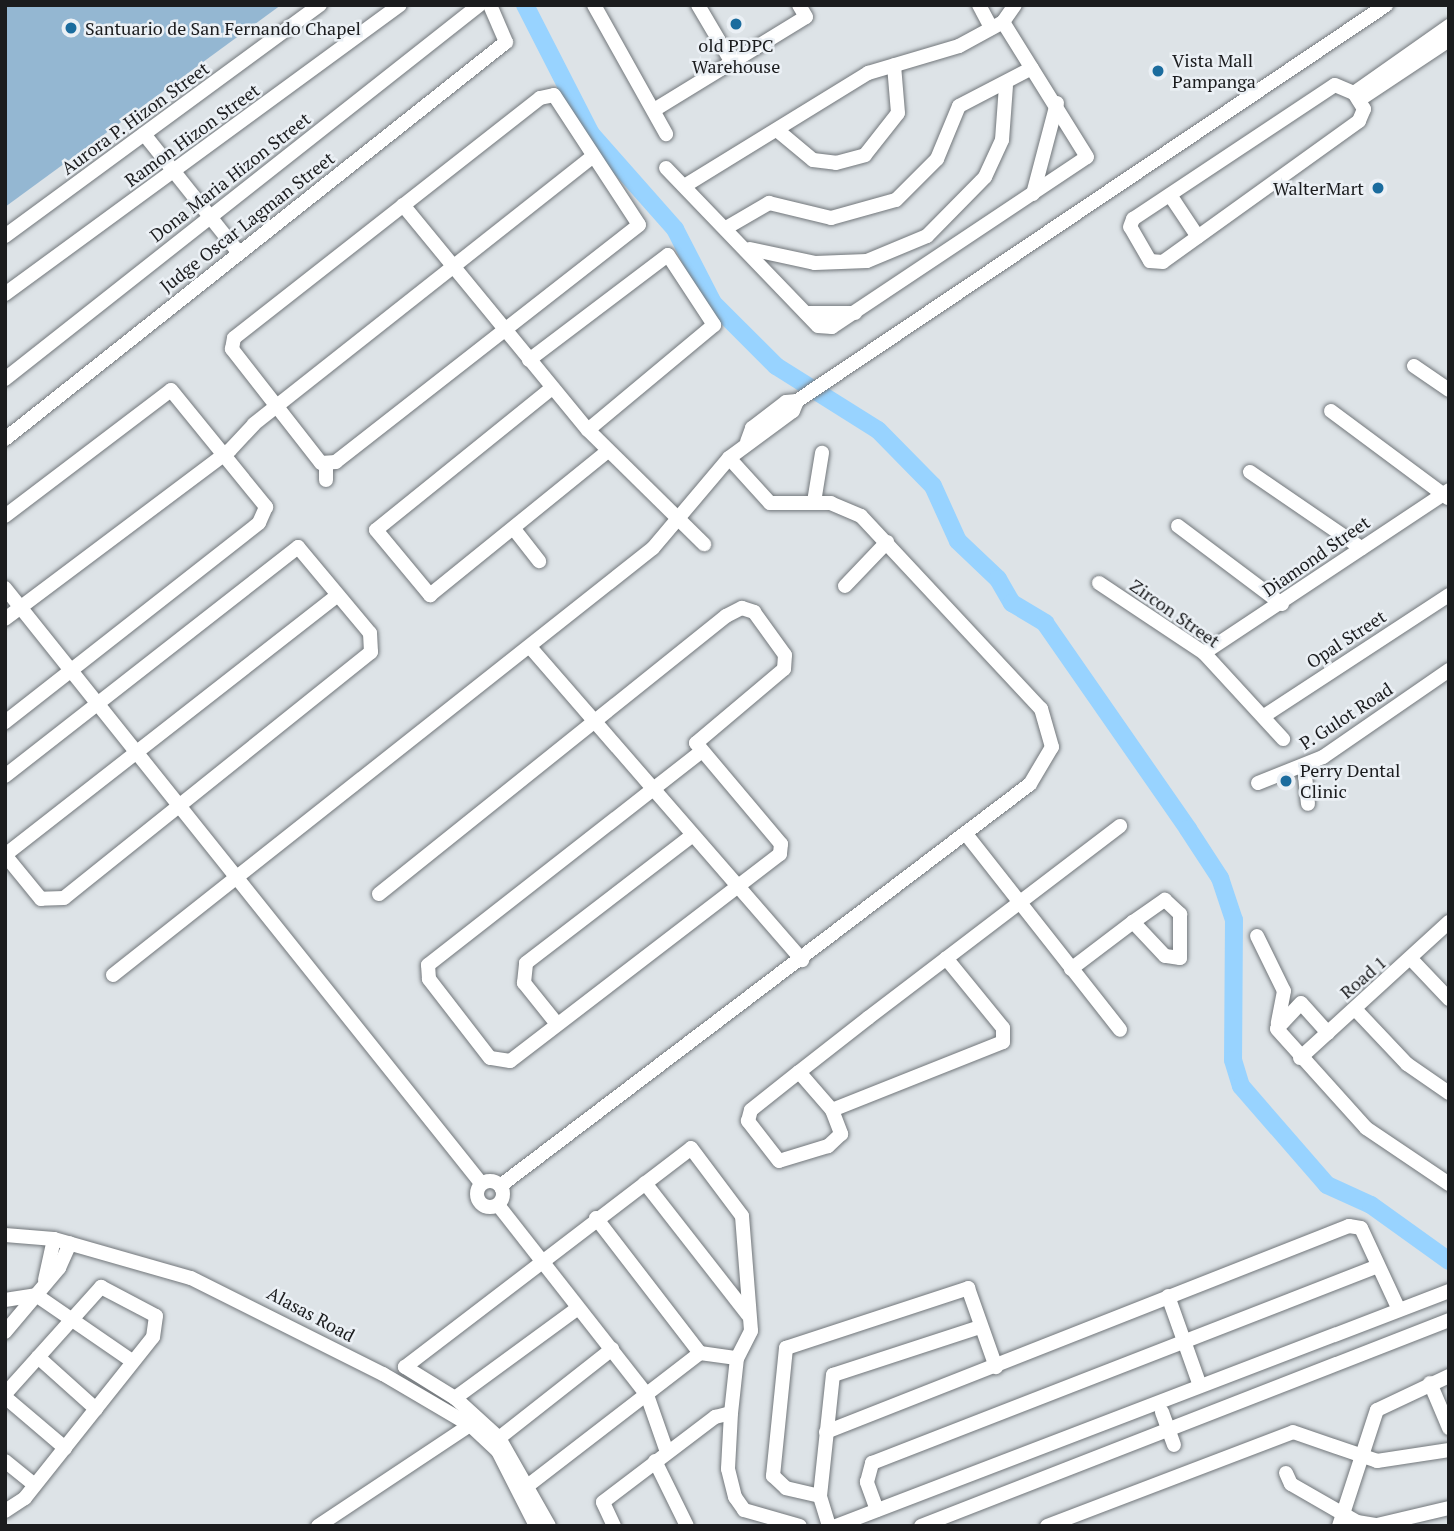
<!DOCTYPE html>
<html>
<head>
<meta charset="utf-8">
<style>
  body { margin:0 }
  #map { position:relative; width:1454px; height:1531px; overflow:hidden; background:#dde3e7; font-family:"PT Serif",serif }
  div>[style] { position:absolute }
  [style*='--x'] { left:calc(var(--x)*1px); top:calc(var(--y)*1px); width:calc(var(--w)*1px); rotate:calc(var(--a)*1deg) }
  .green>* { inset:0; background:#94b7d2 }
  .river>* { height:18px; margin:-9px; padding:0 9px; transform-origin:9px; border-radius:9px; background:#98d3ff }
  .roads { filter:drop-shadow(0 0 2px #72777b) drop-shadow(0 0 2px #72777b) }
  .minor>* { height:14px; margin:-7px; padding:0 7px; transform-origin:7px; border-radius:7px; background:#fff }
  .minor>.ring { margin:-7px; padding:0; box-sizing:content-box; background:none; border:14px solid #fff; border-radius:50% }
  .dots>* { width:19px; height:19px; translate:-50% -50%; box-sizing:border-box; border:4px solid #ebf0f5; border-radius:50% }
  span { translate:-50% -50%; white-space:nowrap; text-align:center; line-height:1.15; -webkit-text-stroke:5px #ebf0f5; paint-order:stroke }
  .poi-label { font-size:18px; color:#1b1c1e }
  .left { translate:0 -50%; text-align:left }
  .right { translate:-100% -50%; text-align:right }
  .street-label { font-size:18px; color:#1b1c1e }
  .frame { position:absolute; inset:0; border:7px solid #1b1c1e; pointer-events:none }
</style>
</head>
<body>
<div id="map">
  <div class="green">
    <i style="clip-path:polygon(5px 5px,281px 5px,5px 207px)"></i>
  </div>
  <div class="river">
    <i style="--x:525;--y:5;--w:145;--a:62.9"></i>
    <i style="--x:591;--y:134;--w:127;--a:48.5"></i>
    <i style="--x:675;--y:229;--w:83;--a:62.8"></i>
    <i style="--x:713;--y:303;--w:89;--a:45"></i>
    <i style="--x:776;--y:366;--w:120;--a:32.1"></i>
    <i style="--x:878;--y:430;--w:78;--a:45.5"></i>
    <i style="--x:933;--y:486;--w:60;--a:65.6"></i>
    <i style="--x:958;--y:541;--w:55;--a:43.5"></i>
    <i style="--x:998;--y:579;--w:28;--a:60"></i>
    <i style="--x:1012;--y:603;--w:39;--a:31"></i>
    <i style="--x:1045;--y:623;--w:251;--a:55.2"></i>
    <i style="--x:1188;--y:829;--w:59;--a:56.9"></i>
    <i style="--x:1220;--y:878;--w:44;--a:71.6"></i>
    <i style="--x:1234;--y:920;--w:140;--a:90.4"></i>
    <i style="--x:1233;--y:1060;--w:27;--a:73"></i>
    <i style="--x:1241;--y:1086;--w:131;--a:49"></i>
    <i style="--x:1327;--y:1185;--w:48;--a:24.4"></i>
    <i style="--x:1371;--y:1205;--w:96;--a:35.7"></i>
  </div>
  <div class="roads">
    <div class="minor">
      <i style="--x:594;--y:5;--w:148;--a:60.8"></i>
      <i style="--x:698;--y:5;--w:65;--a:59.5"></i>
      <i style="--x:979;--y:5;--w:26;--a:62"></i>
      <i style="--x:1335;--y:85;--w:21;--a:23"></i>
      <i style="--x:1354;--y:93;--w:19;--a:58"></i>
      <i style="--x:1364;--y:109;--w:13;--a:113"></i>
      <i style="--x:1359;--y:121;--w:241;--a:144.3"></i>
      <i style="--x:1163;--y:262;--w:13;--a:-176"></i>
      <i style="--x:1150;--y:261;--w:39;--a:-120"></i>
      <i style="--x:1130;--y:227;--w:9;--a:-69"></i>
      <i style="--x:1133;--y:219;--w:242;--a:-33.6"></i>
      <i style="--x:1354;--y:93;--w:116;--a:-35.2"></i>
      <i style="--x:554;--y:95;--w:155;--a:56.8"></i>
      <i style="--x:639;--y:225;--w:385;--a:142"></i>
      <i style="--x:336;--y:462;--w:15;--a:176"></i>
      <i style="--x:321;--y:463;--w:145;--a:-128"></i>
      <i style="--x:232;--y:349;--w:11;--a:-80"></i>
      <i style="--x:234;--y:338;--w:389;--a:-38.1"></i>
      <i style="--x:540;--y:98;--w:14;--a:-12"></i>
      <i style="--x:1359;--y:100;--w:108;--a:-33.7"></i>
      <i style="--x:654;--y:110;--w:178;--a:-31.5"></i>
      <i style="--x:806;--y:17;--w:14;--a:-120"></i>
      <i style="--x:777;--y:130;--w:47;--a:39.8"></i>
      <i style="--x:813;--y:160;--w:23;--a:7"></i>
      <i style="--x:836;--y:163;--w:30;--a:-15"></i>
      <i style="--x:865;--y:155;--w:53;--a:-51.8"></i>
      <i style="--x:898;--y:113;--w:48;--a:-94.8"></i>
      <i style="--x:144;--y:134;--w:152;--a:51.4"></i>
      <i style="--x:666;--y:168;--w:219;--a:46.1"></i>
      <i style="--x:818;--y:326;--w:14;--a:4"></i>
      <i style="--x:832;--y:327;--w:306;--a:-33.7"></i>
      <i style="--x:1087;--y:157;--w:159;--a:-121.9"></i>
      <i style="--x:686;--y:185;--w:214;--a:-31.6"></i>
      <i style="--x:868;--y:73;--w:95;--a:-16.5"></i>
      <i style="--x:959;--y:46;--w:50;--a:-28.6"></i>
      <i style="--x:1003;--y:22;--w:21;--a:-55"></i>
      <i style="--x:1033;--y:194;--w:94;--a:-75.2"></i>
      <i style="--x:1170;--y:195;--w:50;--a:56.3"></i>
      <i style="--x:403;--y:205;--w:291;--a:50.6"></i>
      <i style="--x:588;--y:430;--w:163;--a:44.5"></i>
      <i style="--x:726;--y:228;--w:50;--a:-30.2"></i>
      <i style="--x:769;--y:203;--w:64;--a:13.6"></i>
      <i style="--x:831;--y:218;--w:67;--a:-15.5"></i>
      <i style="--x:896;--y:200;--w:58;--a:-45"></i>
      <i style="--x:937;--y:159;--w:57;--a:-67.5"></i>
      <i style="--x:959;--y:106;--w:82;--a:-27.5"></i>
      <i style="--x:5;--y:236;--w:391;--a:-36.3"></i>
      <i style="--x:750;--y:249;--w:66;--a:12.2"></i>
      <i style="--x:815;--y:263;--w:52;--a:-2.2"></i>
      <i style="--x:867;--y:261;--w:65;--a:-22.6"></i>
      <i style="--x:927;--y:236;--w:83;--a:-45.5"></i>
      <i style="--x:985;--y:177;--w:41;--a:-65.3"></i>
      <i style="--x:1002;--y:140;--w:54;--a:-85.8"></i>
      <i style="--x:5;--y:294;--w:489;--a:-36.2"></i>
      <i style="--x:806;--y:313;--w:49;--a:0"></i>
      <i style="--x:529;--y:360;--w:174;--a:-37.1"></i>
      <i style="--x:668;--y:255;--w:84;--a:56.7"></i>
      <i style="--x:714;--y:325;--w:164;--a:140.2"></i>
      <i style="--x:1414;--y:366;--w:42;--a:34.4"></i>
      <i style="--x:5;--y:379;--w:604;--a:-38.27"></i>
      <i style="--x:552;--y:388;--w:226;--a:141.1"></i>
      <i style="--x:376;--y:530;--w:85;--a:50.3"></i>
      <i style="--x:430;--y:595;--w:229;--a:-39"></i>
      <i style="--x:1331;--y:411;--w:146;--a:36.6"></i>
      <i style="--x:5;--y:439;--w:639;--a:-38.39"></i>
      <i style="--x:506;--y:42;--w:40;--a:-113.4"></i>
      <i style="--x:747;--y:442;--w:15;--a:-70"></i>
      <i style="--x:752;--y:428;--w:43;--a:-37.4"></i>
      <i style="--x:786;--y:402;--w:11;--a:-5"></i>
      <i style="--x:797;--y:401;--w:710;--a:-33.91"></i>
      <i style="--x:1250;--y:472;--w:135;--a:34.4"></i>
      <i style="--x:326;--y:480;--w:15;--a:-90"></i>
      <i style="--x:814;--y:502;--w:50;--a:-80.7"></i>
      <i style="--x:5;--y:516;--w:208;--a:-37.2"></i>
      <i style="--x:171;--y:390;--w:151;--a:50.9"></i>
      <i style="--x:266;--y:507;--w:17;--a:114"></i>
      <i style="--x:259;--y:523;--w:323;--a:141.9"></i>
      <i style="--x:1178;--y:526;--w:130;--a:36.9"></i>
      <i style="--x:514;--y:529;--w:41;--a:52"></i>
      <i style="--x:1099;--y:583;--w:126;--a:33.7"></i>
      <i style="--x:1204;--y:653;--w:117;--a:47.4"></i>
      <i style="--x:845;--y:586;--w:61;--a:-46.3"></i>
      <i style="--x:5;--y:588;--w:762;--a:51.34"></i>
      <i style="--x:5;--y:619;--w:281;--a:-36.9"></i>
      <i style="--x:230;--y:450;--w:35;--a:-47"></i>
      <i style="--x:254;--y:424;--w:429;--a:-38.3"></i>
      <i style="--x:530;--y:647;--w:415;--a:49"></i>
      <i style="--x:1204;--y:653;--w:294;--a:-33.6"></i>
      <i style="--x:1264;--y:716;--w:221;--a:-33.2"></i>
      <i style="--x:1304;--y:766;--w:38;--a:84"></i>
      <i style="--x:5;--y:776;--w:372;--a:-38"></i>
      <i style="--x:298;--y:547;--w:112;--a:50.1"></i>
      <i style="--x:370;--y:633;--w:19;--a:87"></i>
      <i style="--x:371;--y:652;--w:393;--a:141.3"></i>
      <i style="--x:64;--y:898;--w:23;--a:178"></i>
      <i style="--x:41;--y:899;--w:57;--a:-129.3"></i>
      <i style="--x:1258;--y:783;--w:70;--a:-21.8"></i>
      <i style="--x:1323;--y:757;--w:153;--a:-34.6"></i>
      <i style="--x:966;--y:834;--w:249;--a:51.8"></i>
      <i style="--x:5;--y:855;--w:422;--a:-38"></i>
      <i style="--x:379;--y:894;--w:445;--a:-38.7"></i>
      <i style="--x:726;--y:616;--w:18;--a:-27"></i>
      <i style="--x:742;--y:608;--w:13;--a:18"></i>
      <i style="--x:754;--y:612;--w:53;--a:54.2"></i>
      <i style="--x:785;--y:655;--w:14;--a:94"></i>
      <i style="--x:784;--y:669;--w:115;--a:139.9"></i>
      <i style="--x:696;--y:743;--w:132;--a:49.9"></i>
      <i style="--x:781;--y:844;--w:10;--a:96"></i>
      <i style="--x:780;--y:854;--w:340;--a:142.5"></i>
      <i style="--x:510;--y:1061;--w:20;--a:-171"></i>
      <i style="--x:490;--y:1058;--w:100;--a:-127.7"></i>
      <i style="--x:429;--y:979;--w:14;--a:-94"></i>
      <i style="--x:428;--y:965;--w:346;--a:-38"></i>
      <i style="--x:1257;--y:936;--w:61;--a:63.9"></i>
      <i style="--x:1284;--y:991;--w:33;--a:101"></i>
      <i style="--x:1412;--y:960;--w:54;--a:46.5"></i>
      <i style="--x:1071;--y:969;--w:78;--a:-37.2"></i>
      <i style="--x:1133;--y:922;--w:39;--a:-35"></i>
      <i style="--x:1165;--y:900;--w:21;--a:43"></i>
      <i style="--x:1180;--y:914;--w:44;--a:90"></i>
      <i style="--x:1180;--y:958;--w:15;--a:-172"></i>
      <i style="--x:1165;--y:956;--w:47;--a:-133.3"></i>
      <i style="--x:113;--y:975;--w:688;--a:-38.33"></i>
      <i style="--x:653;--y:548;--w:118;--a:-49.8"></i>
      <i style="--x:729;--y:458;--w:79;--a:-36.3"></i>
      <i style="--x:793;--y:411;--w:11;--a:-68"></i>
      <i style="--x:1355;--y:1009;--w:76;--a:46.6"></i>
      <i style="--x:1407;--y:1064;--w:51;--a:34.6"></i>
      <i style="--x:557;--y:1024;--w:53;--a:-128.8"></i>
      <i style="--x:524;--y:983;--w:20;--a:-84"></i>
      <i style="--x:526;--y:963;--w:210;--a:-37.5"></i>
      <i style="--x:1328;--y:1033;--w:40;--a:-132"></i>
      <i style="--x:1301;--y:1003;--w:35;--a:133"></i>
      <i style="--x:1277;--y:1029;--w:133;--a:48"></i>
      <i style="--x:1366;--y:1128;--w:100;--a:34"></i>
      <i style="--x:1300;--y:1058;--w:202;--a:-42.4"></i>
      <i style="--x:799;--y:1072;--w:50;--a:49"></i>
      <i style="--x:832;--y:1110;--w:26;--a:69"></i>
      <i style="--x:841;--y:1134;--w:18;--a:137"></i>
      <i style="--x:828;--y:1146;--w:51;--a:163"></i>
      <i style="--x:779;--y:1161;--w:51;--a:-127.8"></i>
      <i style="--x:748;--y:1121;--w:11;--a:-75"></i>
      <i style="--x:751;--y:1110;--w:61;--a:-38.4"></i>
      <i style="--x:799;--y:1072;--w:88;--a:-38"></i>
      <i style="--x:868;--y:1018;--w:317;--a:-37.3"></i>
      <i style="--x:832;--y:1110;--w:184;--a:-21.7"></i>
      <i style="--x:1003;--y:1042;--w:14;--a:-90"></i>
      <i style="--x:1003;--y:1028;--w:90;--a:-129.2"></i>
      <i class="ring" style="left:477px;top:1181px;width:12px;height:12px"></i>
      <i style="--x:645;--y:1183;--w:167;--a:52"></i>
      <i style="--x:500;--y:1186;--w:665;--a:-37.18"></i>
      <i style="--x:1030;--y:784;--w:43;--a:-59.3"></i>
      <i style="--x:1052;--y:747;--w:40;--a:-106"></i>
      <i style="--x:1041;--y:709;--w:264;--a:-133"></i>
      <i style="--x:861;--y:516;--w:33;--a:-157"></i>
      <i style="--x:831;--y:503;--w:61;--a:180"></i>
      <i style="--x:770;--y:503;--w:61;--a:-132.3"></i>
      <i style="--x:498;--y:1205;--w:241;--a:51.9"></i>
      <i style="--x:647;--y:1395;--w:60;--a:70.7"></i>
      <i style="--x:596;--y:1218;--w:170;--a:52.4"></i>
      <i style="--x:700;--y:1353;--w:37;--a:8"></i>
      <i style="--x:5;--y:1235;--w:49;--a:4.7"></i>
      <i style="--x:54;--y:1239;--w:142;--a:15.9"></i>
      <i style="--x:191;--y:1278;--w:215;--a:26.6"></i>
      <i style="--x:383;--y:1374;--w:101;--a:30.4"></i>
      <i style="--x:470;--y:1425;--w:38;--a:43"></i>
      <i style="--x:498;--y:1451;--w:84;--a:63.1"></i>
      <i style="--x:45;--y:1280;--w:42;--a:-77.6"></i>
      <i style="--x:1168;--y:1296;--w:92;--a:70.4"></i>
      <i style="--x:5;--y:1300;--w:31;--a:-9"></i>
      <i style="--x:36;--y:1295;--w:116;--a:34.5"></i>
      <i style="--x:5;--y:1332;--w:84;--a:-49.8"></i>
      <i style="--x:59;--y:1268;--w:27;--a:-66"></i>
      <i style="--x:38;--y:1357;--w:78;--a:41.9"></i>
      <i style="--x:1430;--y:1383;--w:49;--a:67.1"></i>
      <i style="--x:5;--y:1394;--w:144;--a:-48.1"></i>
      <i style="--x:101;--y:1287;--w:62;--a:27.8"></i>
      <i style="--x:156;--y:1316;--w:21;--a:98"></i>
      <i style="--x:153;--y:1337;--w:206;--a:128.5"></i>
      <i style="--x:25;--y:1498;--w:24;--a:147"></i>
      <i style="--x:5;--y:1397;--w:79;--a:40.4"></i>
      <i style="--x:455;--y:1398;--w:152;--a:-36.2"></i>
      <i style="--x:1162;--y:1412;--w:35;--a:70"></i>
      <i style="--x:826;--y:1432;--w:562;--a:-21.5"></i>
      <i style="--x:1349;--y:1226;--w:12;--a:9"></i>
      <i style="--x:1361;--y:1228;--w:90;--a:65.1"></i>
      <i style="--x:499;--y:1438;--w:144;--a:-38.2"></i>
      <i style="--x:5;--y:1461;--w:38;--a:39"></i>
      <i style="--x:655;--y:1461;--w:72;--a:63.8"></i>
      <i style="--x:1286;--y:1473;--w:12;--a:66"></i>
      <i style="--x:1291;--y:1484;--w:76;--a:29.9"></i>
      <i style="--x:1357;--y:1522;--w:20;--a:9"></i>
      <i style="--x:1377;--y:1525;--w:74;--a:-13.3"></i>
      <i style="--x:530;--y:1484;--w:215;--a:-37.6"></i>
      <i style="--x:820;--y:1496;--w:35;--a:-167"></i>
      <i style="--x:786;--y:1488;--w:18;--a:-137"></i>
      <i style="--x:773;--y:1476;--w:129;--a:-84.2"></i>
      <i style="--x:786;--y:1348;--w:192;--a:-18.2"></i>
      <i style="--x:968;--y:1288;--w:84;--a:70.5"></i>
      <i style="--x:877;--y:1510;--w:30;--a:-110"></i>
      <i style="--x:867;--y:1482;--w:20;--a:-75"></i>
      <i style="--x:872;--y:1463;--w:543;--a:-21.27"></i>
      <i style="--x:318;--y:1526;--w:182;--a:-33.6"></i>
      <i style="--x:549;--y:1526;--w:101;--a:-119.6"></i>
      <i style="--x:499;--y:1438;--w:59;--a:-137.7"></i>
      <i style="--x:455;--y:1398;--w:59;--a:-148.2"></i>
      <i style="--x:405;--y:1367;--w:360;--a:-37.4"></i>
      <i style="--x:691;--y:1148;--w:85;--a:53.1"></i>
      <i style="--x:742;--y:1216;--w:115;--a:85.5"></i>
      <i style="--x:751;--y:1331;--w:30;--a:117"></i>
      <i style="--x:737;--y:1358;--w:55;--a:96.2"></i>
      <i style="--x:731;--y:1413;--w:56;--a:93.1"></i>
      <i style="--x:728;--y:1469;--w:29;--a:76"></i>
      <i style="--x:735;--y:1497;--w:16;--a:55"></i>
      <i style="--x:744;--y:1510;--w:58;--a:15.9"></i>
      <i style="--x:614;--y:1526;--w:26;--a:-115"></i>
      <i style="--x:603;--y:1502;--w:141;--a:-37.2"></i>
      <i style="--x:715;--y:1417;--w:16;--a:-14"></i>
      <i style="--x:829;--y:1526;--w:31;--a:-107"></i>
      <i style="--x:820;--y:1496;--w:122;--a:-83.9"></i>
      <i style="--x:833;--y:1375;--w:155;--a:-18.1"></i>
      <i style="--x:836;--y:1526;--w:657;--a:-20.97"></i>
      <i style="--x:921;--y:1526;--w:567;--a:-21.31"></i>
      <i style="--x:1047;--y:1526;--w:263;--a:-20.9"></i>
      <i style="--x:1293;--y:1432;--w:89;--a:19"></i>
      <i style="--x:1377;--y:1461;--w:73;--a:-8.7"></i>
      <i style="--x:1339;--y:1526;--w:122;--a:-71.9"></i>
      <i style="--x:1377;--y:1410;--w:80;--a:-25.3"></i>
    </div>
  </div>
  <div class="dots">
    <i style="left:736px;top:24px;background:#1b6c9e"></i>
    <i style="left:71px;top:28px;background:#1b6c9e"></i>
    <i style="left:1158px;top:71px;background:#1b6c9e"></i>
    <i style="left:1378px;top:188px;background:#1b6c9e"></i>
    <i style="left:1286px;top:781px;background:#1b6c9e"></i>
  </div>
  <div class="poi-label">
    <span class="left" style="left:85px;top:28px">Santuario de San Fernando Chapel</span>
    <span style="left:736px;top:56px">old PDPC<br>Warehouse</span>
    <span class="left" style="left:1172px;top:71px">Vista Mall<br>Pampanga</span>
    <span class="right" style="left:1364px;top:188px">WalterMart</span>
    <span class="left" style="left:1300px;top:781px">Perry Dental<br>Clinic</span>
  </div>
  <div class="street-label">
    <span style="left:135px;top:118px;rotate:-36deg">Aurora P. Hizon Street</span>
    <span style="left:192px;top:135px;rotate:-36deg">Ramon Hizon Street</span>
    <span style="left:230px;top:177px;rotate:-38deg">Dona Maria Hizon Street</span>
    <span style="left:247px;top:222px;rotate:-38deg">Judge Oscar Lagman Street</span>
    <span style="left:1316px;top:556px;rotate:-35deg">Diamond Street</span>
    <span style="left:1175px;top:613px;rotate:35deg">Zircon Street</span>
    <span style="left:1346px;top:639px;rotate:-33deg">Opal Street</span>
    <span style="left:1346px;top:716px;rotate:-33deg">P. Gulot Road</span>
    <span style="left:1363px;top:977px;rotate:-41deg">Road 1</span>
    <span style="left:311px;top:1314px;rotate:28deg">Alasas Road</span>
  </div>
  <div class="frame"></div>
</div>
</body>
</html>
